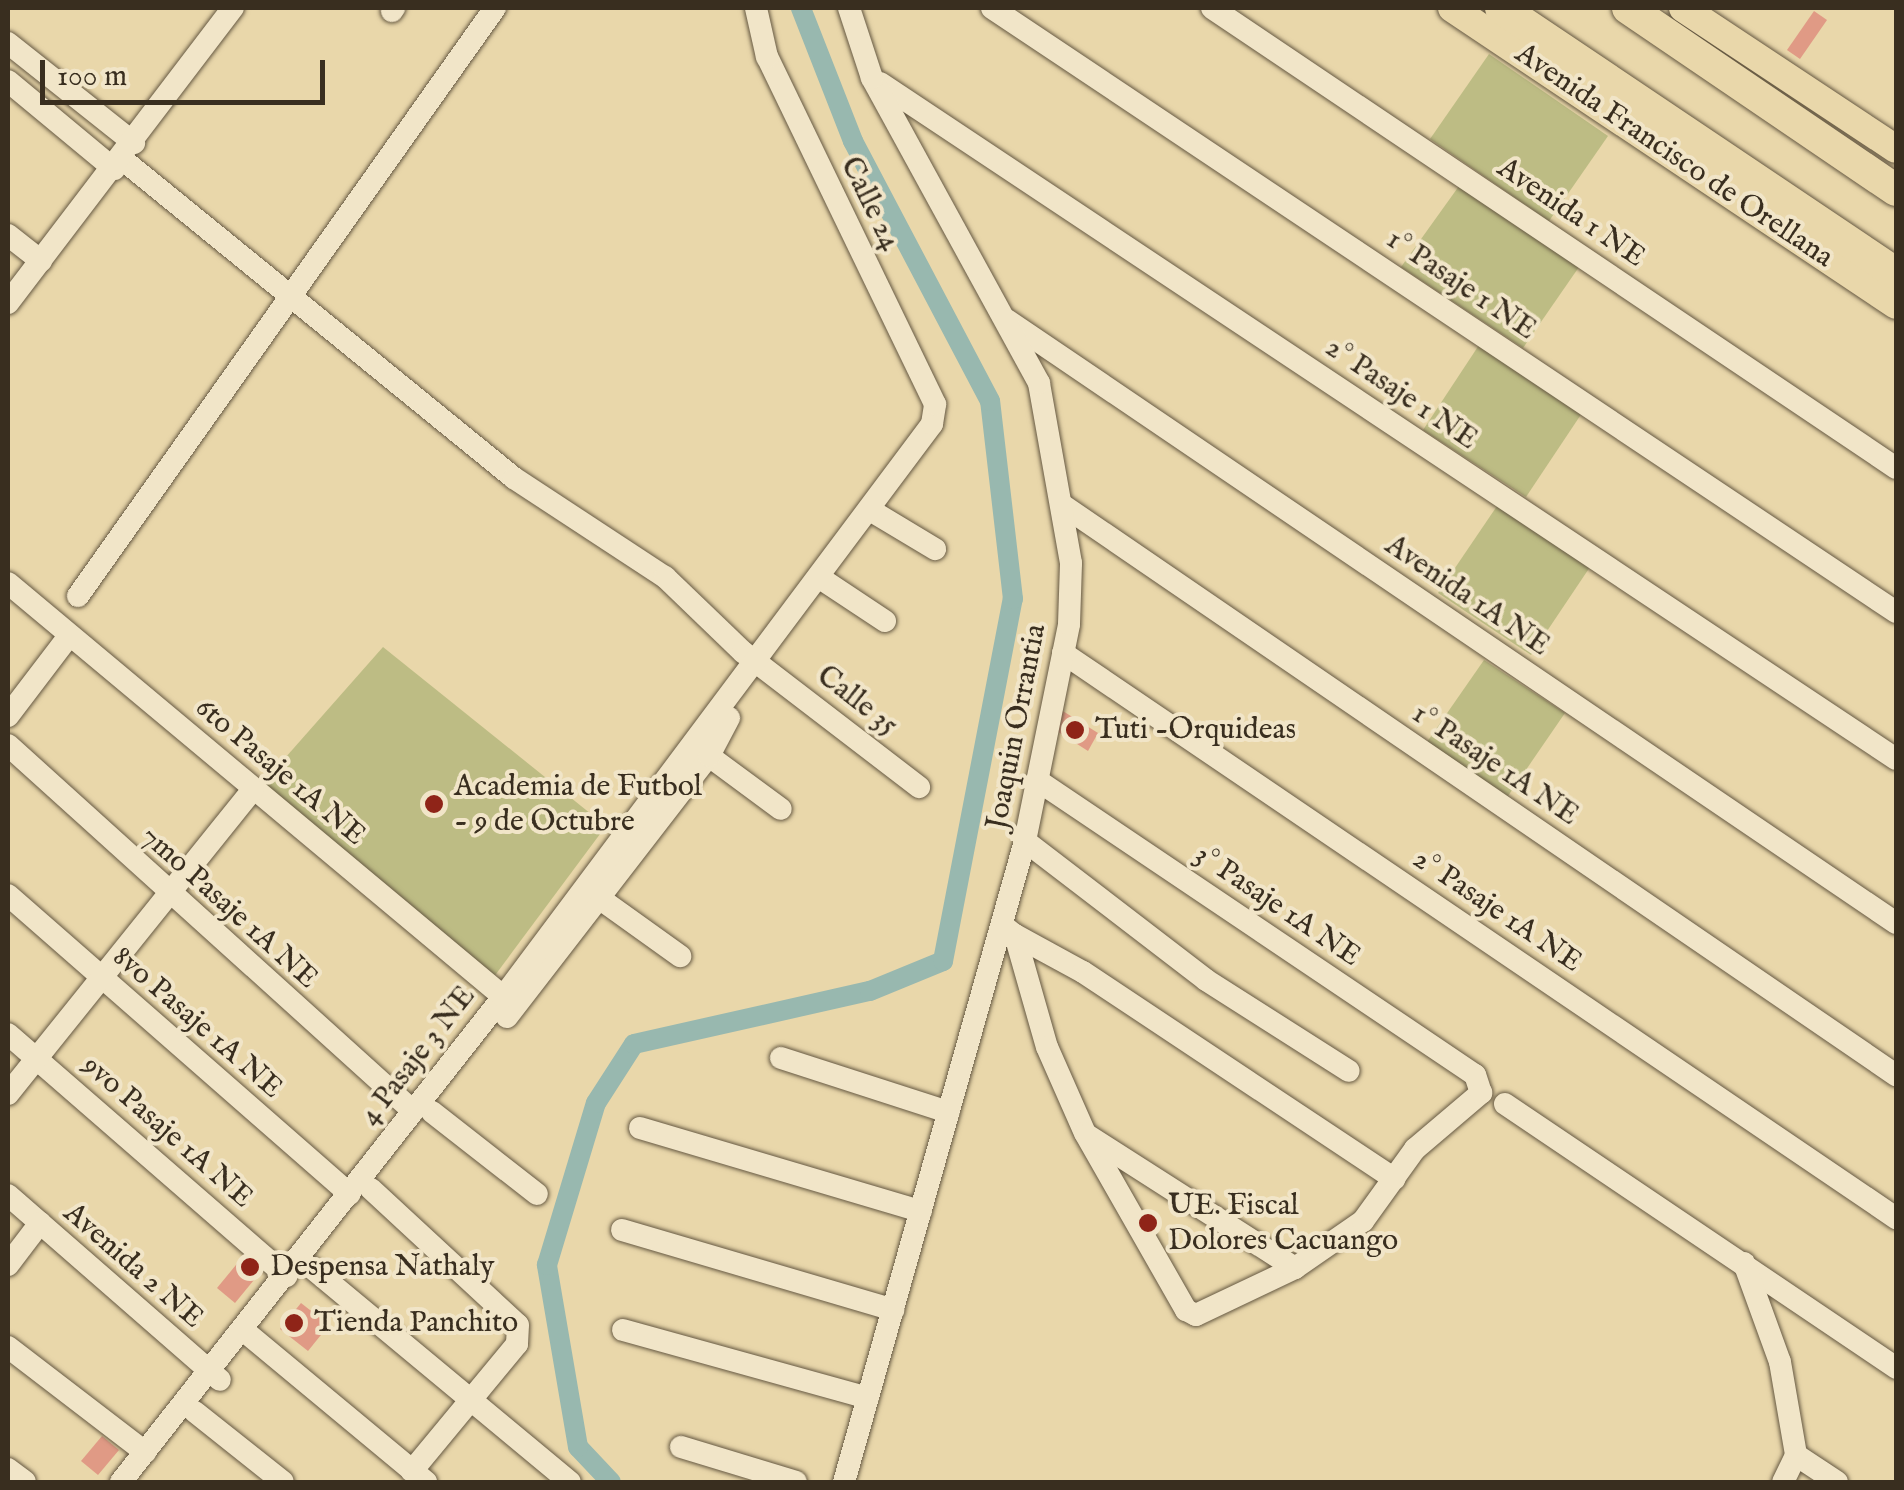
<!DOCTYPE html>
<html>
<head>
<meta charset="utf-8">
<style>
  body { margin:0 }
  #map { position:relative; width:1904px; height:1490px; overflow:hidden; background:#e9d7aa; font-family:"IM FELL English",serif }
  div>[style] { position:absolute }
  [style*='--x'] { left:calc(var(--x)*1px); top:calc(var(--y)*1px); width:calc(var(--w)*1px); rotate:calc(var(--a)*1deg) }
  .green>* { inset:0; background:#bdbc84 }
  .canal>* { height:20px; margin:-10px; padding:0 10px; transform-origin:10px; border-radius:10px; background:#98b8af }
  .building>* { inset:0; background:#e09a85 }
  .roads { filter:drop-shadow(0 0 2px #655842) drop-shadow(0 0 2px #655842) }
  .minor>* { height:22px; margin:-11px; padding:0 11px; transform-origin:11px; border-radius:11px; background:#f1e5c8 }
  .major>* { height:28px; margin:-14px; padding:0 14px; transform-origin:14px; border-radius:14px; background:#e9d7aa }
  .highway>* { height:32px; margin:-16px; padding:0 16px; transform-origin:16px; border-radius:16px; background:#e9d7aa }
  .dots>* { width:28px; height:28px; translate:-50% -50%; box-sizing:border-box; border:5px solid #f1e5c8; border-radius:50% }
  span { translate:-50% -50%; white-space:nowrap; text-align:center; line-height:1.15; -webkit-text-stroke:8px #f1e5c8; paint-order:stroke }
  .street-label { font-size:30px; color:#392e1f }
  .poi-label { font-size:30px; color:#392e1f }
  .left { translate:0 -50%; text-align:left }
  .frame { position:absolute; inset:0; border:10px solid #392e1f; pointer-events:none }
  .scale { position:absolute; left:40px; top:60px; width:285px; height:45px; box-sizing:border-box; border:5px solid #392e1f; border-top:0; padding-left:12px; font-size:30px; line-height:35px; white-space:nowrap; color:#392e1f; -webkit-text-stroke:8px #f1e5c8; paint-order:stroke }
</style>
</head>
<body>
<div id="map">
  <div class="green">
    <i style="clip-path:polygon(1489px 54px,1608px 136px,1549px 221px,1430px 139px)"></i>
    <i style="clip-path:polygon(1459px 186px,1579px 267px,1523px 348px,1401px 267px)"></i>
    <i style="clip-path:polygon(1479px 345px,1582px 413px,1526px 497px,1423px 430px)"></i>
    <i style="clip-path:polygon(1497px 506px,1590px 567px,1531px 655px,1438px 593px)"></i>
    <i style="clip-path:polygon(383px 647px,606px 826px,493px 978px,263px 783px)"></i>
    <i style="clip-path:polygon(1484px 660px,1565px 713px,1508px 796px,1427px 742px)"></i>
  </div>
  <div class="canal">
    <i style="--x:611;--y:1482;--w:48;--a:-133.3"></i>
    <i style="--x:578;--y:1447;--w:185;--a:-99.7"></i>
    <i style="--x:547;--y:1265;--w:169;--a:-73.2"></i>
    <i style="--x:596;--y:1103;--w:70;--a:-57.2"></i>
    <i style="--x:634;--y:1044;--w:242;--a:-12.7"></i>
    <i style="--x:870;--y:991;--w:79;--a:-22.3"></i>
    <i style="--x:943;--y:961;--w:369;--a:-79.1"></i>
    <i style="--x:1013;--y:599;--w:199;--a:-96.6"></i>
    <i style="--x:990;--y:401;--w:294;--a:-117.8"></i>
    <i style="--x:853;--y:141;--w:143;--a:-111.4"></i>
  </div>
  <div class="building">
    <i style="clip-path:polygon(1814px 11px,1827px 20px,1800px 59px,1787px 50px)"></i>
    <i style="clip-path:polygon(1058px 708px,1098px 733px,1088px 751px,1052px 728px)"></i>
    <i style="clip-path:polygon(245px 1254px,263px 1269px,235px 1303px,217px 1288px)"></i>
    <i style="clip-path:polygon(301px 1303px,329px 1325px,308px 1351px,280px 1329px)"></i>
    <i style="clip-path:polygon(102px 1436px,119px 1450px,98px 1475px,81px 1461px)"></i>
  </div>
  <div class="roads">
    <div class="minor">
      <i style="--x:992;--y:8;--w:1087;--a:33.75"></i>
      <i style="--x:1212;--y:8;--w:824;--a:33.92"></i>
      <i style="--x:392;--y:11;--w:4;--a:-56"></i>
      <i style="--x:8;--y:43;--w:161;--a:38.4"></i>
      <i style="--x:8;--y:81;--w:138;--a:39.7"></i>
      <i style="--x:880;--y:83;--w:1220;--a:33.64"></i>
      <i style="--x:122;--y:159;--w:505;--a:39.14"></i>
      <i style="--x:514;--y:478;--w:181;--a:33.3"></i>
      <i style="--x:665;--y:577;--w:108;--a:43.9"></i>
      <i style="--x:743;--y:652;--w:222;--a:37.5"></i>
      <i style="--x:8;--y:235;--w:42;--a:38.2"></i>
      <i style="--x:8;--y:303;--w:371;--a:-52.7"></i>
      <i style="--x:1007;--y:320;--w:1074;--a:34.15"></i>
      <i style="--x:1061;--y:504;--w:1012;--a:34.37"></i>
      <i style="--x:870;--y:510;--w:76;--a:31"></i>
      <i style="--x:820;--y:578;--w:78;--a:33.5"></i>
      <i style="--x:8;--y:583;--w:657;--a:39.87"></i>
      <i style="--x:78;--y:596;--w:721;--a:-54.66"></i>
      <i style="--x:1063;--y:653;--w:1007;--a:34.15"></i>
      <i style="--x:8;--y:716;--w:101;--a:-52.7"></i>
      <i style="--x:8;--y:745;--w:546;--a:42.1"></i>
      <i style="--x:709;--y:756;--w:89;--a:36.4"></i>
      <i style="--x:1025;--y:841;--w:228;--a:37.5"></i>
      <i style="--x:1206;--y:980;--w:169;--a:32.5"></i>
      <i style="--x:8;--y:895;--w:454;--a:41.2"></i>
      <i style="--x:599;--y:898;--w:100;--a:35.6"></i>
      <i style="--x:1002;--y:925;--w:16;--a:38"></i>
      <i style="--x:1015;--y:935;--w:116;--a:74.1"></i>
      <i style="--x:1047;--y:1047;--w:94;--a:66.2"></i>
      <i style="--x:1085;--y:1133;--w:204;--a:60.3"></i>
      <i style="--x:1186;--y:1310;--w:11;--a:27"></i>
      <i style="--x:1196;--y:1315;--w:110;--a:-25.4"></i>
      <i style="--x:1295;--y:1268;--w:83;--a:-34.7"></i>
      <i style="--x:1363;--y:1221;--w:89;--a:-54.2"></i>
      <i style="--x:1415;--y:1149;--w:87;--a:-40.3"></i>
      <i style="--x:1481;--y:1093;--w:19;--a:-108"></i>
      <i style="--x:1475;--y:1075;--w:528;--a:-146.04"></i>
      <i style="--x:1015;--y:935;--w:77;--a:28.6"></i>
      <i style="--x:1083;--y:972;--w:374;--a:33.6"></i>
      <i style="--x:507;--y:1017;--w:330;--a:-52.3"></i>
      <i style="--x:709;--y:756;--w:43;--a:-62.2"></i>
      <i style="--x:8;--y:1034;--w:369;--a:41"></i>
      <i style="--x:781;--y:1058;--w:176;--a:17.9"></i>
      <i style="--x:8;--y:1094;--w:391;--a:-51.2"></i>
      <i style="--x:1505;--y:1104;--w:472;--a:34"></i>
      <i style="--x:432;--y:1112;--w:133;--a:38"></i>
      <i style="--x:640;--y:1128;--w:293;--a:16.5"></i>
      <i style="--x:1087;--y:1135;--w:247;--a:32.6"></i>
      <i style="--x:371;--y:1189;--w:200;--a:42.8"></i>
      <i style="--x:518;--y:1325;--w:19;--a:93"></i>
      <i style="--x:517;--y:1344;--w:165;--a:129.6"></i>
      <i style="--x:8;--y:1195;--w:281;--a:41.1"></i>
      <i style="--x:622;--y:1230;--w:283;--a:16.4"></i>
      <i style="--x:1744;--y:1263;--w:105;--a:70"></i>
      <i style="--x:1780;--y:1362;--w:94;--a:80.2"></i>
      <i style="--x:1796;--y:1455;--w:49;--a:33.4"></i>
      <i style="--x:8;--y:1265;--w:53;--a:-52.7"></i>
      <i style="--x:312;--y:1268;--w:335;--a:39.7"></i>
      <i style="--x:243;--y:1330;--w:238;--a:39.7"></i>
      <i style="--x:623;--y:1330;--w:254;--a:15.5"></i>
      <i style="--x:8;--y:1347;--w:173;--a:37.5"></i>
      <i style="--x:195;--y:1412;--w:112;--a:38.5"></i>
      <i style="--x:681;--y:1447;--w:120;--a:16.9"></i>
      <i style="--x:8;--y:1469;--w:21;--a:37"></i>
      <i style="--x:121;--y:1482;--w:617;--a:-51.78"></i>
      <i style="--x:503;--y:997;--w:716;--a:-53.18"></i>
      <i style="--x:932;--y:424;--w:20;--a:-81"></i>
      <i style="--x:935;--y:404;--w:386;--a:-115.8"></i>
      <i style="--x:767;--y:57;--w:50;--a:-102.7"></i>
      <i style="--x:844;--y:1482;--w:666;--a:-74.23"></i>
      <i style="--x:1025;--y:841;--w:221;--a:-78.5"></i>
      <i style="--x:1069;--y:624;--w:61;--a:-88.1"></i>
      <i style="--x:1071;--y:563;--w:183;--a:-100.1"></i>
      <i style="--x:1039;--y:383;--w:348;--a:-118.7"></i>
      <i style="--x:872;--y:78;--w:74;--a:-108.2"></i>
      <i style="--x:1783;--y:1482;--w:30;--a:-64"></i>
    </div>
    <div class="major">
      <i style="--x:1452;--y:8;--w:534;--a:33.78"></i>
      <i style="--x:1683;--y:8;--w:255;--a:33.5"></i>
    </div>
    <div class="highway">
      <i style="--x:1501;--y:8;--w:476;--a:33.9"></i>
      <i style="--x:1628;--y:8;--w:324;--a:34.2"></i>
    </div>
  </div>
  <div class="dots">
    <i style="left:1075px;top:730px;background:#8f2418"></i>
    <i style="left:434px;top:804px;background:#8f2418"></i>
    <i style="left:1148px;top:1223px;background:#8f2418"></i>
    <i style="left:250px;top:1267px;background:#8f2418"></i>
    <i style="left:294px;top:1323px;background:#8f2418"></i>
  </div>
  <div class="street-label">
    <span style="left:1674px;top:156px;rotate:34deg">Avenida Francisco de Orellana</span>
    <span style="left:870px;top:204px;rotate:64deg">Calle 24</span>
    <span style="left:1571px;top:213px;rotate:34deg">Avenida 1 NE</span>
    <span style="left:1461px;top:285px;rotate:34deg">1° Pasaje 1 NE</span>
    <span style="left:1401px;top:394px;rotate:34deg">2° Pasaje 1 NE</span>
    <span style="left:1467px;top:596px;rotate:34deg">Avenida 1A NE</span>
    <span style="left:857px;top:701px;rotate:38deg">Calle 35</span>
    <span style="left:1017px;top:727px;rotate:-79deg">Joaquin Orrantia</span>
    <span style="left:1495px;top:765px;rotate:34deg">1° Pasaje 1A NE</span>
    <span style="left:280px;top:772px;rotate:40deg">6to Pasaje 1A NE</span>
    <span style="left:1277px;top:906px;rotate:34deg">3° Pasaje 1A NE</span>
    <span style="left:229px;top:908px;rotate:42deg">7mo Pasaje 1A NE</span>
    <span style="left:1497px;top:911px;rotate:34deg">2° Pasaje 1A NE</span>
    <span style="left:197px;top:1023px;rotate:41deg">8vo Pasaje 1A NE</span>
    <span style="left:418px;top:1056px;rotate:-52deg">4 Pasaje 3 NE</span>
    <span style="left:167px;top:1132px;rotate:41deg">9vo Pasaje 1A NE</span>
    <span style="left:133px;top:1266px;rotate:41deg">Avenida 2 NE</span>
  </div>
  <div class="poi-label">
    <span class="left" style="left:1095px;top:730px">Tuti -Orquideas</span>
    <span class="left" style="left:454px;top:804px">Academia de Futbol<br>- 9 de Octubre</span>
    <span class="left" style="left:1168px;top:1223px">UE. Fiscal<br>Dolores Cacuango</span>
    <span class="left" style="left:270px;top:1267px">Despensa Nathaly</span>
    <span class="left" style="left:314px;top:1323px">Tienda Panchito</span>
  </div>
  <div class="frame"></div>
  <div class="scale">100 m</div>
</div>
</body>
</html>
